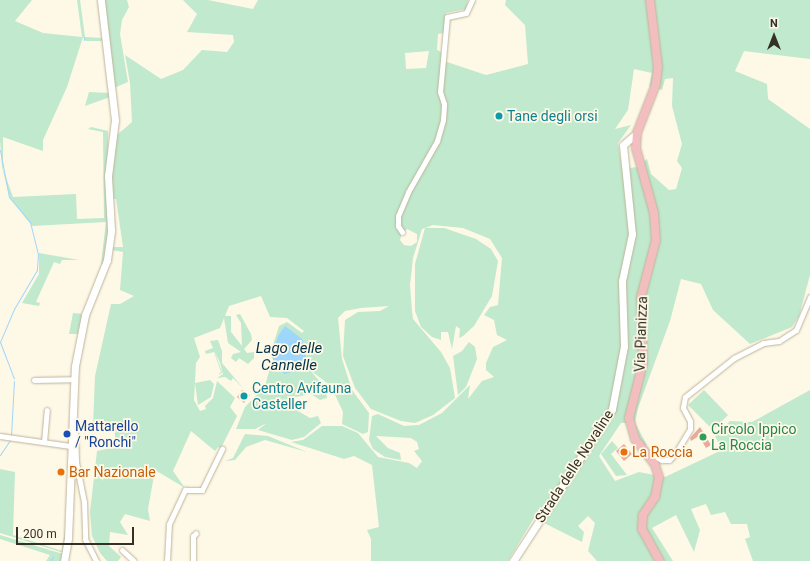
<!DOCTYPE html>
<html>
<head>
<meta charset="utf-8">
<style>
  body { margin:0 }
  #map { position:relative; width:810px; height:561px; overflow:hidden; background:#fef8e7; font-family:Roboto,sans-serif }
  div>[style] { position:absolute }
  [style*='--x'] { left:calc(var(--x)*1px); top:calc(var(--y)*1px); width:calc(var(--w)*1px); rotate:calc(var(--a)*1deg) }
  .green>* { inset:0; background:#c1e9cd }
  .water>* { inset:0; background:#9ed6fc }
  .stream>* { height:1px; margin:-0.5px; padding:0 0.5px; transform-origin:0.5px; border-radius:0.5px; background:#9ed6fc }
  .building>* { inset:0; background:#e9aa9a }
  .roads { filter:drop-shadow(0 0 1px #bdb499) drop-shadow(0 0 1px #bdb499) }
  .street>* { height:5px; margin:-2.5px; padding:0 2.5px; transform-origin:2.5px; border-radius:2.5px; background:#fff }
  .secondary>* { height:7px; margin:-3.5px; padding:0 3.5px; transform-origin:3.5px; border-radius:3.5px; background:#fff }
  .primary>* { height:8px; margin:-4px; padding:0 4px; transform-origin:4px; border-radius:4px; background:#f2bebf }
  .dots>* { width:11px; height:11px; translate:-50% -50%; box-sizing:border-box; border:2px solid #fef8e7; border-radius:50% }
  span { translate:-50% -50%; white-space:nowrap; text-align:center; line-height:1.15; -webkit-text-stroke:3.5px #fef8e7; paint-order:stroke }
  .culture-label { font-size:14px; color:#0d838f }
  .left { translate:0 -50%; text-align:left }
  .street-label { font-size:14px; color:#343025 }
  .transit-label { font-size:14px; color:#164399 }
  .leisure-label { font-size:14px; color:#27864d }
  .food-label { font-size:14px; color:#c56008 }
  .water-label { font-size:15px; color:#03324b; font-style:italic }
  .north { position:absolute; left:754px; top:16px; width:40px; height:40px; -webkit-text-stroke:3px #fef8e7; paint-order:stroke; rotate:0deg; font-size:11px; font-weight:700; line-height:16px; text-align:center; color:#343025 }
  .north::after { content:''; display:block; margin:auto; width:14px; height:18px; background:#343025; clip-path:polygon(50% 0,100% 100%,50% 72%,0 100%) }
  .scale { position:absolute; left:16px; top:527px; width:118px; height:18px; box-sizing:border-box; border:2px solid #343025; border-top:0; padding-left:5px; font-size:12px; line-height:14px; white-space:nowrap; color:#343025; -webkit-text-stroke:3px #fef8e7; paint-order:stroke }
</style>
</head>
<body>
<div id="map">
  <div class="green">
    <i style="clip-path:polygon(0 0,32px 0,15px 21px,43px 33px,82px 37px,77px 0,80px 0,85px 37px,104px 38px,104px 41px,86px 41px,83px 37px,67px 87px,43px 140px,43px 151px,3px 137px,3px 169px,13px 197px,76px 194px,77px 219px,104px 218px,103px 132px,88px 129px,91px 127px,108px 131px,109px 228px,103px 265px,101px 264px,106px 222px,32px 226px,10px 198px,2px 167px,0 140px)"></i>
    <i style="clip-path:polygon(103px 0,127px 0,129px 7px,122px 20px,120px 34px,128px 82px,114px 88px)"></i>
    <i style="clip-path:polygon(evenodd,183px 0,208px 0,253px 9px,258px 0,468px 0,466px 9px,446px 13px,444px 33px,438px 34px,437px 50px,441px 52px,441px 60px,486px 75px,528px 64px,525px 25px,505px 5px,506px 0,810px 0,810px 59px,744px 51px,735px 71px,767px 84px,768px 99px,810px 129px,810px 275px,799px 316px,792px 327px,750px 344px,713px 310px,701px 284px,681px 279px,670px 321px,638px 408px,635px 423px,647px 445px,642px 446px,631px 423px,621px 423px,599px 456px,615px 481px,639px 472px,665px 477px,722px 450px,715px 436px,730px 421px,752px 422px,810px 390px,810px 561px,753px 561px,745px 539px,750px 537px,747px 524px,731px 524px,725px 512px,711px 515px,706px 504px,691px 509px,700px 530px,694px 552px,676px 515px,652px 528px,673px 561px,597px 561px,588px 551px,595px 523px,588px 516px,578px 526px,584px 532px,582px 542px,534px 518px,508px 561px,371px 561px,371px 539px,367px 530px,379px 527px,372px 465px,354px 456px,344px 459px,291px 442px,303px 440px,322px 426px,342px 426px,358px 433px,378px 457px,409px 463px,417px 468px,422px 461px,414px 451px,419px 449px,417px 442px,411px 438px,376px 436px,388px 448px,400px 453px,401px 460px,385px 457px,373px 449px,369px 440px,372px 416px,378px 414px,404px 426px,419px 425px,442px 413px,470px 385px,468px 399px,482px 381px,494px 377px,486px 370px,486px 363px,493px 347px,507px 340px,497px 335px,494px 320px,484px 315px,490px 307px,498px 305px,502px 258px,490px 239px,463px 228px,433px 225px,422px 229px,413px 258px,410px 285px,412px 311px,413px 319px,441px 352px,450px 368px,455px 398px,433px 415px,415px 423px,401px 421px,371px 409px,355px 388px,343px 356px,345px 320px,358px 312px,380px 311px,389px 306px,361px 308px,345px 311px,338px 318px,342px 359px,352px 390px,369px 413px,368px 432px,363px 434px,342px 424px,343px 412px,331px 386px,310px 370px,326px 389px,327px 398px,320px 400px,311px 394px,286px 399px,291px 407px,310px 418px,318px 416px,321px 423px,304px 437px,292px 440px,258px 430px,267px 423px,255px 429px,236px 429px,245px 407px,265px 386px,270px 368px,274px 365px,281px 371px,270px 355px,279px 326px,287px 322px,302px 333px,304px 331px,287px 318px,270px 317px,261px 296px,229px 306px,225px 316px,231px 316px,231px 332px,242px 346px,241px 323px,236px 315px,240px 314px,251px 334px,252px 340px,244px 349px,247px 353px,254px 352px,254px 358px,248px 364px,239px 358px,236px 362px,231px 358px,233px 354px,241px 352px,228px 343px,224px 318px,220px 328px,194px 338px,200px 357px,196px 363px,194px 400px,200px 411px,206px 409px,205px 406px,213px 398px,217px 381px,235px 398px,230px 407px,237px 416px,221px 448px,218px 447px,215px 451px,191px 431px,173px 471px,185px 488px,155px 470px,148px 509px,150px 521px,125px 514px,120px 522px,128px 535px,110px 532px,109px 546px,121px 557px,118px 561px,107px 561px,100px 553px,92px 536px,90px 512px,97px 451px,116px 447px,114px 426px,93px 426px,95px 376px,111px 304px,120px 304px,134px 296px,120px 290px,123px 252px,112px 250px,113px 247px,123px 247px,116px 199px,111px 199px,110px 187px,117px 135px,132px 122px,130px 83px,125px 55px,161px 79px,183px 70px,202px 50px,227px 52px,234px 42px,233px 35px,187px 32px,197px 14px,183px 0,429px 51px,426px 68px,406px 69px,405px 53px,429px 51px,183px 0,634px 69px,652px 73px,649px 86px,662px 90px,665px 79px,673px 78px,672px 106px,682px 144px,677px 161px,682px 168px,676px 189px,669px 190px,651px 174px,647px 159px,637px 167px,622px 169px,618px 143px,631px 125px,615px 129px,628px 110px,634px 69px,183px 0,407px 229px,417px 234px,417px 242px,411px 246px,404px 245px,400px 240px,402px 233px,407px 229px)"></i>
    <i style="clip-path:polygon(89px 92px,110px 93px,110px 97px,85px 106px)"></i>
    <i style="clip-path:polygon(425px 228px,444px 228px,476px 239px,491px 249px,498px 261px,492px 296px,474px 326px,463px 336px,459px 338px,460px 329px,456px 326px,452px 349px,448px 332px,441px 332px,441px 340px,432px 337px,421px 327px,415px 311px,415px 264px)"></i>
    <i style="clip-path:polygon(39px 253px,79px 260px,62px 260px,60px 264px,54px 262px,36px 302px,40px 303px,39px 306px,22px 303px,39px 274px)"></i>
    <i style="clip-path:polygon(73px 313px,84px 314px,78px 334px,69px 334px)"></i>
    <i style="clip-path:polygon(218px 340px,222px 351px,222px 363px,243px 388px,233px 378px,231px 381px,225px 377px,217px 378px,223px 374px,220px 363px,214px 350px,222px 372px,222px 373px,218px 375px,221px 372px,214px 352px,206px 354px,205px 351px,213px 348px,210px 341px)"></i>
    <i style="clip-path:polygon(469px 342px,475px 347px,477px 359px,466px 387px,458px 395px,453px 356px,462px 351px)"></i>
    <i style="clip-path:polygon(210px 380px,214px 384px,211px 397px,198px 405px,195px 383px)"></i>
    <i style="clip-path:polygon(704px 390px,728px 415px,713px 430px,688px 405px)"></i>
    <i style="clip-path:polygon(245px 434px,268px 436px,307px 452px,265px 440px,246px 447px,235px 460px,225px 461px,233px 458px)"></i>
    <i style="clip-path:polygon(612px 441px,618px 448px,611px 454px,627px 475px,616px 476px,601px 454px)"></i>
    <i style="clip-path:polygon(0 469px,15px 472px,13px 535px,62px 551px,66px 522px,64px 553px,0 533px)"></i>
    <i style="clip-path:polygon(0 535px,63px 554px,62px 561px,46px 561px,50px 555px,0 539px)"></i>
  </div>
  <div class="water">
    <i style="clip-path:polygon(285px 326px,302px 339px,307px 361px,306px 367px,285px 374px,276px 368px,272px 356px,278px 336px)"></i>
  </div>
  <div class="stream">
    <i style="--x:84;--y:37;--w:3;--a:90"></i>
    <i style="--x:0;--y:150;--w:48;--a:79.2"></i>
    <i style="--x:9;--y:197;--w:33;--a:50"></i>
    <i style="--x:30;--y:222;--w:33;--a:76"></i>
    <i style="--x:38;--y:254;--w:16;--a:94"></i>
    <i style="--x:37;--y:270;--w:45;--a:120.5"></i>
    <i style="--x:14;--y:309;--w:36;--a:113"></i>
    <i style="--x:0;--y:342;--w:39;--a:69"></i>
    <i style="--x:11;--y:436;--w:55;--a:-86.9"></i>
    <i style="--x:0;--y:455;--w:18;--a:-56"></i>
    <i style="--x:50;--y:561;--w:5;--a:-53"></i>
  </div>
  <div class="building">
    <i style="clip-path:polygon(242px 390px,250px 395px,244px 403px,237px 397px)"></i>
    <i style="clip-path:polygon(700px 427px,711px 445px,706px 448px,699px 436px,691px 441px,690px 438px)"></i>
    <i style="clip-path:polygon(624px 444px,632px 454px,624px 461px,616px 451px)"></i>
  </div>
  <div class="roads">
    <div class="street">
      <i style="--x:402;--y:232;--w:7;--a:-124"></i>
      <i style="--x:398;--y:226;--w:10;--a:-90"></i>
      <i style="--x:398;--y:216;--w:26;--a:-67"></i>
      <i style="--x:408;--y:192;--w:59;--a:-60.4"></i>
      <i style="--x:437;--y:141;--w:22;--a:-74"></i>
      <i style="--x:443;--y:120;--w:16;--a:-86"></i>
      <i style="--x:444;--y:104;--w:13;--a:-108"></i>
      <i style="--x:440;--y:92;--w:75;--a:-84.7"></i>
      <i style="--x:447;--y:17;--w:19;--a:-12"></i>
      <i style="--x:466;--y:13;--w:14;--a:-65"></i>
      <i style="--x:34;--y:380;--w:39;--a:-1"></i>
      <i style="--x:75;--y:432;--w:30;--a:88"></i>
      <i style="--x:76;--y:462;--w:41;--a:78.7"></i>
      <i style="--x:84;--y:502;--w:37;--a:88"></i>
      <i style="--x:85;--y:539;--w:25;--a:63"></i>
      <i style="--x:0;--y:436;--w:71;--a:8.1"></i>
      <i style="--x:44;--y:442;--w:32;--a:-85"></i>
      <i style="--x:648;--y:453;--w:16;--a:27"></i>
      <i style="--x:662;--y:460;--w:7;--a:0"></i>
      <i style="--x:669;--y:460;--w:8;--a:-45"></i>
      <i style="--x:675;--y:454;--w:29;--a:-59"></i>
      <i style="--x:690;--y:429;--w:8;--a:-90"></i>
      <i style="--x:690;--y:421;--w:15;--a:-118"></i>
      <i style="--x:683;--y:408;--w:11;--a:-80"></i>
      <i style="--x:685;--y:397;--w:63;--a:-38.5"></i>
      <i style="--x:734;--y:358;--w:33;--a:-27"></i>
      <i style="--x:763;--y:343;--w:16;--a:-7"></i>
      <i style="--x:779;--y:341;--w:20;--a:-33"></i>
      <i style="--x:796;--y:330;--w:36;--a:-67"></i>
      <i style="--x:122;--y:550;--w:16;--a:43"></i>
      <i style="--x:167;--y:561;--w:37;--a:-87"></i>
      <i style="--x:169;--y:524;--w:38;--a:-65"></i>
      <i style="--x:185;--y:490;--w:17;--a:0"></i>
      <i style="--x:202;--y:490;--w:46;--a:-64"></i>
      <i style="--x:193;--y:561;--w:25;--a:-90"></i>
      <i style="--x:193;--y:536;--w:4;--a:-45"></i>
    </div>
    <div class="secondary">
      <i style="--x:64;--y:561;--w:23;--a:-80"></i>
      <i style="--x:68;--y:538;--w:172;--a:-87.7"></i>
      <i style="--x:75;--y:366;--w:52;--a:-78.9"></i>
      <i style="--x:85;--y:315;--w:59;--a:-68.2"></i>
      <i style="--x:107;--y:260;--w:30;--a:-82"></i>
      <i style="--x:111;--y:230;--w:54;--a:-93.2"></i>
      <i style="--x:108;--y:176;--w:56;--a:-82.9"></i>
      <i style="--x:115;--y:120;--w:121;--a:-96.7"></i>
      <i style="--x:513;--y:561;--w:181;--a:-56.9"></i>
      <i style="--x:612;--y:409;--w:64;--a:-79.2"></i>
      <i style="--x:624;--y:346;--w:65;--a:-91.8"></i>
      <i style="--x:622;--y:281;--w:48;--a:-78"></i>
      <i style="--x:632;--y:234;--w:89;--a:-95.8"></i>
      <i style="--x:623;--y:145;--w:18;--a:-41"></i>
    </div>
    <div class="primary">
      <i style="--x:650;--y:0;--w:67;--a:83.2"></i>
      <i style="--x:658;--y:67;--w:17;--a:97"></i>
      <i style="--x:656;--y:84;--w:53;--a:111.2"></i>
      <i style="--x:637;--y:133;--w:15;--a:94"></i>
      <i style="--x:636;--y:148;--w:67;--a:74.5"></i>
      <i style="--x:654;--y:213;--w:27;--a:86"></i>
      <i style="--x:656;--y:240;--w:59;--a:104.7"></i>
      <i style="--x:641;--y:297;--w:66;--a:88.3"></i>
      <i style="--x:643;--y:363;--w:57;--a:104.3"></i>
      <i style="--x:629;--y:418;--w:22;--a:74"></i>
      <i style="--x:635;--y:439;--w:33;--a:52"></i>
      <i style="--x:655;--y:465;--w:13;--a:72"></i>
      <i style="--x:659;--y:477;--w:20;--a:101"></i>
      <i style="--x:655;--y:497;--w:22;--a:124"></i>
      <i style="--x:643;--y:515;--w:14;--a:94"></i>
      <i style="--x:642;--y:529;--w:37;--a:61"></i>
    </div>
  </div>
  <div class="dots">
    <i style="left:499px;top:116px;background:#0f9aa8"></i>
    <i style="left:244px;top:396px;background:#0f9aa8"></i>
    <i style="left:67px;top:434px;background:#1a4fb4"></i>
    <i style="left:703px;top:437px;background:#2e9e5b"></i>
    <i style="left:624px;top:452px;background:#e8710a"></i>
    <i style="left:61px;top:472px;background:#e8710a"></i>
  </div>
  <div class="culture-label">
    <span class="left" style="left:507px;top:116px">Tane degli orsi</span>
    <span class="left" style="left:252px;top:396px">Centro Avifauna<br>Casteller</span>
  </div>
  <div class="street-label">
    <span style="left:641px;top:334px;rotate:-88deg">Via Pianizza</span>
    <span style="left:574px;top:466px;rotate:-57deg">Strada delle Novaline</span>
  </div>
  <div class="transit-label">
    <span class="left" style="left:75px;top:434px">Mattarello<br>/ "Ronchi"</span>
  </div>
  <div class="leisure-label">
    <span class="left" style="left:711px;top:437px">Circolo Ippico<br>La Roccia</span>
  </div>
  <div class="food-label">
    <span class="left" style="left:632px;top:452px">La Roccia</span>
    <span class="left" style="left:69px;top:472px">Bar Nazionale</span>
  </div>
  <div class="water-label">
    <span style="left:289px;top:357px">Lago delle<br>Cannelle</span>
  </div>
  <div class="north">N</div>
  <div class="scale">200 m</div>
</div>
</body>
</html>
